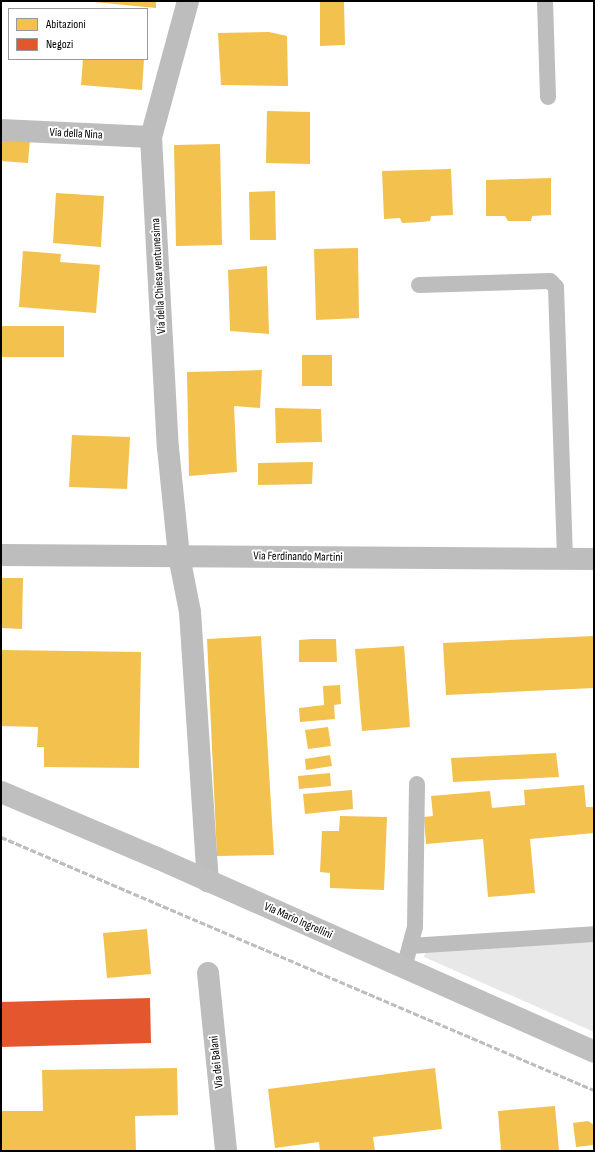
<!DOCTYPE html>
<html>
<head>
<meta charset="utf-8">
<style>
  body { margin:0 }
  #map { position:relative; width:595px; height:1152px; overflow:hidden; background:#fff; font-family:"Sofia Sans Condensed",sans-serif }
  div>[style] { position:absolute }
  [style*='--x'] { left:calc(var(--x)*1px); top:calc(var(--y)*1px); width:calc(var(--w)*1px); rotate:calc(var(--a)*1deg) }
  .green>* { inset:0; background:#e8e8e8 }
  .homes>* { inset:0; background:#f2c14e }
  .shops>* { inset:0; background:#e4572e }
  .lane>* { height:16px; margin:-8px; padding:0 8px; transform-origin:8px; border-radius:8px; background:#bdbdbd }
  .street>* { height:22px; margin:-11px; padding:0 11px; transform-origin:11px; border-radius:11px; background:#bdbdbd }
  .secondary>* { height:22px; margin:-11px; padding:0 11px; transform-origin:11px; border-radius:11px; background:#bfbfbf }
  .rail>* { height:3px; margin-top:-1.5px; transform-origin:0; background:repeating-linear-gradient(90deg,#bdbdbd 0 6px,transparent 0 8px) }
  span { translate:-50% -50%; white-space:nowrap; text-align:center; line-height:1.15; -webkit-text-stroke:4px #fff; paint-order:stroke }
  .street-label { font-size:12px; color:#000 }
  .frame { position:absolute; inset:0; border:2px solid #000; pointer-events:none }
  .legend { position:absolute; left:8px; top:8px; width:140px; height:52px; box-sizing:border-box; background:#fff; border:1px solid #999; margin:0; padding:5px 7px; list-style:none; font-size:12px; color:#000 }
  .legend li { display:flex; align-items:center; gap:8px; height:20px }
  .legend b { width:20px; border:1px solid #999 }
</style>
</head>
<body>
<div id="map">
  <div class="green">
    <i style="clip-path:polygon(594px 941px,594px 1032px,424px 957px,426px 951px)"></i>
  </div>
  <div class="homes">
    <i style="clip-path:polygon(84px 1px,156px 1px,156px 8px)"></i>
    <i style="clip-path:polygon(320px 1px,344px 1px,345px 45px,320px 46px)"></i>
    <i style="clip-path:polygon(269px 32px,287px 36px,288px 86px,221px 85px,218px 33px)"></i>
    <i style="clip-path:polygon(83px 59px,144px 59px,142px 90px,81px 85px)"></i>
    <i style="clip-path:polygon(267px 111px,310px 112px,310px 164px,266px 163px)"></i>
    <i style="clip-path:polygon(2px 137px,30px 138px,28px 163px,1px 161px)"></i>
    <i style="clip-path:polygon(220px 144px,222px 245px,176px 246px,174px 145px)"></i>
    <i style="clip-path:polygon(451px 169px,453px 215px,431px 216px,430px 221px,422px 222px,402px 223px,400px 218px,384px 219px,382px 171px)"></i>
    <i style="clip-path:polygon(551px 178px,551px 215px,532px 216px,531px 221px,508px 221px,505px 216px,486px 216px,486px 180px)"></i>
    <i style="clip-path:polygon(275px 191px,276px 240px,250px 240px,249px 192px)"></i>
    <i style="clip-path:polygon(56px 193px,104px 196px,101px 247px,53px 243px)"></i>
    <i style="clip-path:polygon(358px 248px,359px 318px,316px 320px,314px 249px)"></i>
    <i style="clip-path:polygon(23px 251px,61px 254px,60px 262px,100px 265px,96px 313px,19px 307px)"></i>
    <i style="clip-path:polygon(267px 266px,269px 334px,230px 331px,228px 270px)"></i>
    <i style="clip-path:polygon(1px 326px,64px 326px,64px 357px,1px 357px)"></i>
    <i style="clip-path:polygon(302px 355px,332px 355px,332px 386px,302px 386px)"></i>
    <i style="clip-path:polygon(262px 370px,260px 408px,234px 406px,237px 472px,189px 476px,187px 372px)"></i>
    <i style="clip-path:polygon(275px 408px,321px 409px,322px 442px,276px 443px)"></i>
    <i style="clip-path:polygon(72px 435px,130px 437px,127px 489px,69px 487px)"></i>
    <i style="clip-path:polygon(313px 462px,312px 484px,258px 485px,258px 463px)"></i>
    <i style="clip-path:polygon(1px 578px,23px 578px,22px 629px,1px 628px)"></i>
    <i style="clip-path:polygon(261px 636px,274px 855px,217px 856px,207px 639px)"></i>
    <i style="clip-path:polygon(594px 636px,594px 688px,446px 695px,443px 643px)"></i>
    <i style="clip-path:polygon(312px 639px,336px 639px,337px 662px,299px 662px,299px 640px)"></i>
    <i style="clip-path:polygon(404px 646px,410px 727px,362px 731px,355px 649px)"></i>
    <i style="clip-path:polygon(1px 650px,141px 652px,139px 768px,44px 767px,44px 747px,37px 747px,38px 727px,1px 726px)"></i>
    <i style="clip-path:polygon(340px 685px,341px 704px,334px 705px,335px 719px,300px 722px,299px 708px,324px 705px,323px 686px)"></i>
    <i style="clip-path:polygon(328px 727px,331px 746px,308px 749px,305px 730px)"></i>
    <i style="clip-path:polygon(556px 753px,559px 777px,453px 782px,451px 758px)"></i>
    <i style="clip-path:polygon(330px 755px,332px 766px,306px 770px,305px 759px)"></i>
    <i style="clip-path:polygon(330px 773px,331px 786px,299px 789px,298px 776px)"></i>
    <i style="clip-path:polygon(584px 785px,586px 807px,594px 807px,594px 833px,530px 839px,535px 893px,488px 897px,483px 839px,426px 844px,424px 817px,433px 816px,431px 796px,490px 791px,492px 808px,525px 805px,524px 790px)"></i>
    <i style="clip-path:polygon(352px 790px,353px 809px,305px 814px,303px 794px)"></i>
    <i style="clip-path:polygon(340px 816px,387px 817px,384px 890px,330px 888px,330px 873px,320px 872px,322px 831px,339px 831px)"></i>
    <i style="clip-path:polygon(147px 929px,151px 974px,107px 978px,103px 933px)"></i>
    <i style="clip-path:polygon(177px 1068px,178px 1115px,135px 1116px,136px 1151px,1px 1151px,1px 1111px,43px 1111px,42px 1070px)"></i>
    <i style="clip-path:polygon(435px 1068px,442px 1129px,373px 1137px,375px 1151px,320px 1151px,319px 1142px,275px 1148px,268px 1089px)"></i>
    <i style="clip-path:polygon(555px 1106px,559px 1151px,501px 1151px,498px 1111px)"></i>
    <i style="clip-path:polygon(588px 1121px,594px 1125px,594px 1145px,576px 1147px,573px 1123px)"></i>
  </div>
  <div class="shops">
    <i style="clip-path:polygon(150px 998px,151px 1043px,1px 1047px,1px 1002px)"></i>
  </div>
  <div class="lane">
    <i style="--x:545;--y:1;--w:96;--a:88.2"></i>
    <i style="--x:419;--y:285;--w:131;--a:-1.7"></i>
    <i style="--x:550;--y:281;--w:8;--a:45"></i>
    <i style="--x:556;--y:287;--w:272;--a:88.1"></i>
    <i style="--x:410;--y:946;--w:184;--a:-3.7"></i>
    <i style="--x:404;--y:968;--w:42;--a:-75"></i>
    <i style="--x:415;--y:927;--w:143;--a:-89.2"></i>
  </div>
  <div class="street">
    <i style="--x:188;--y:1;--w:141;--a:105.2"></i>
    <i style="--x:151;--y:137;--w:311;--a:86.9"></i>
    <i style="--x:168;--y:448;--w:109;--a:84.2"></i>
    <i style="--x:179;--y:556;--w:57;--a:78.9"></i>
    <i style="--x:190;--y:612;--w:270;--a:86.2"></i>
    <i style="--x:1;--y:130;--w:150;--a:2.7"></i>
    <i style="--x:1;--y:555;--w:593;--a:0.39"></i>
    <i style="--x:208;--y:973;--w:179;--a:84.2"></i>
  </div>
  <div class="secondary">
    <i style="--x:1;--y:792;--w:169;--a:22.9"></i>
    <i style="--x:157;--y:858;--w:478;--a:23.9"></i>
  </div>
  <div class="rail">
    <i style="--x:1;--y:837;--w:645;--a:23.11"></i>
  </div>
  <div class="street-label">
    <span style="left:76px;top:134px;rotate:3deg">Via della Nina</span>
    <span style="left:159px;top:276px;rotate:-93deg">Via della Chiesa ventunesima</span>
    <span style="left:298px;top:557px;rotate:1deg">Via Ferdinando Martini</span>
    <span style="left:298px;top:921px;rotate:24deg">Via Mario Ingrellini</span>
    <span style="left:217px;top:1062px;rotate:-96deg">Via dei Balani</span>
  </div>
  <div class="frame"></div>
  <ul class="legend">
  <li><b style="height:11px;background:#f2c14e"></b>Abitazioni</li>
  <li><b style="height:11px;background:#e4572e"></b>Negozi</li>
  </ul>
</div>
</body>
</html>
